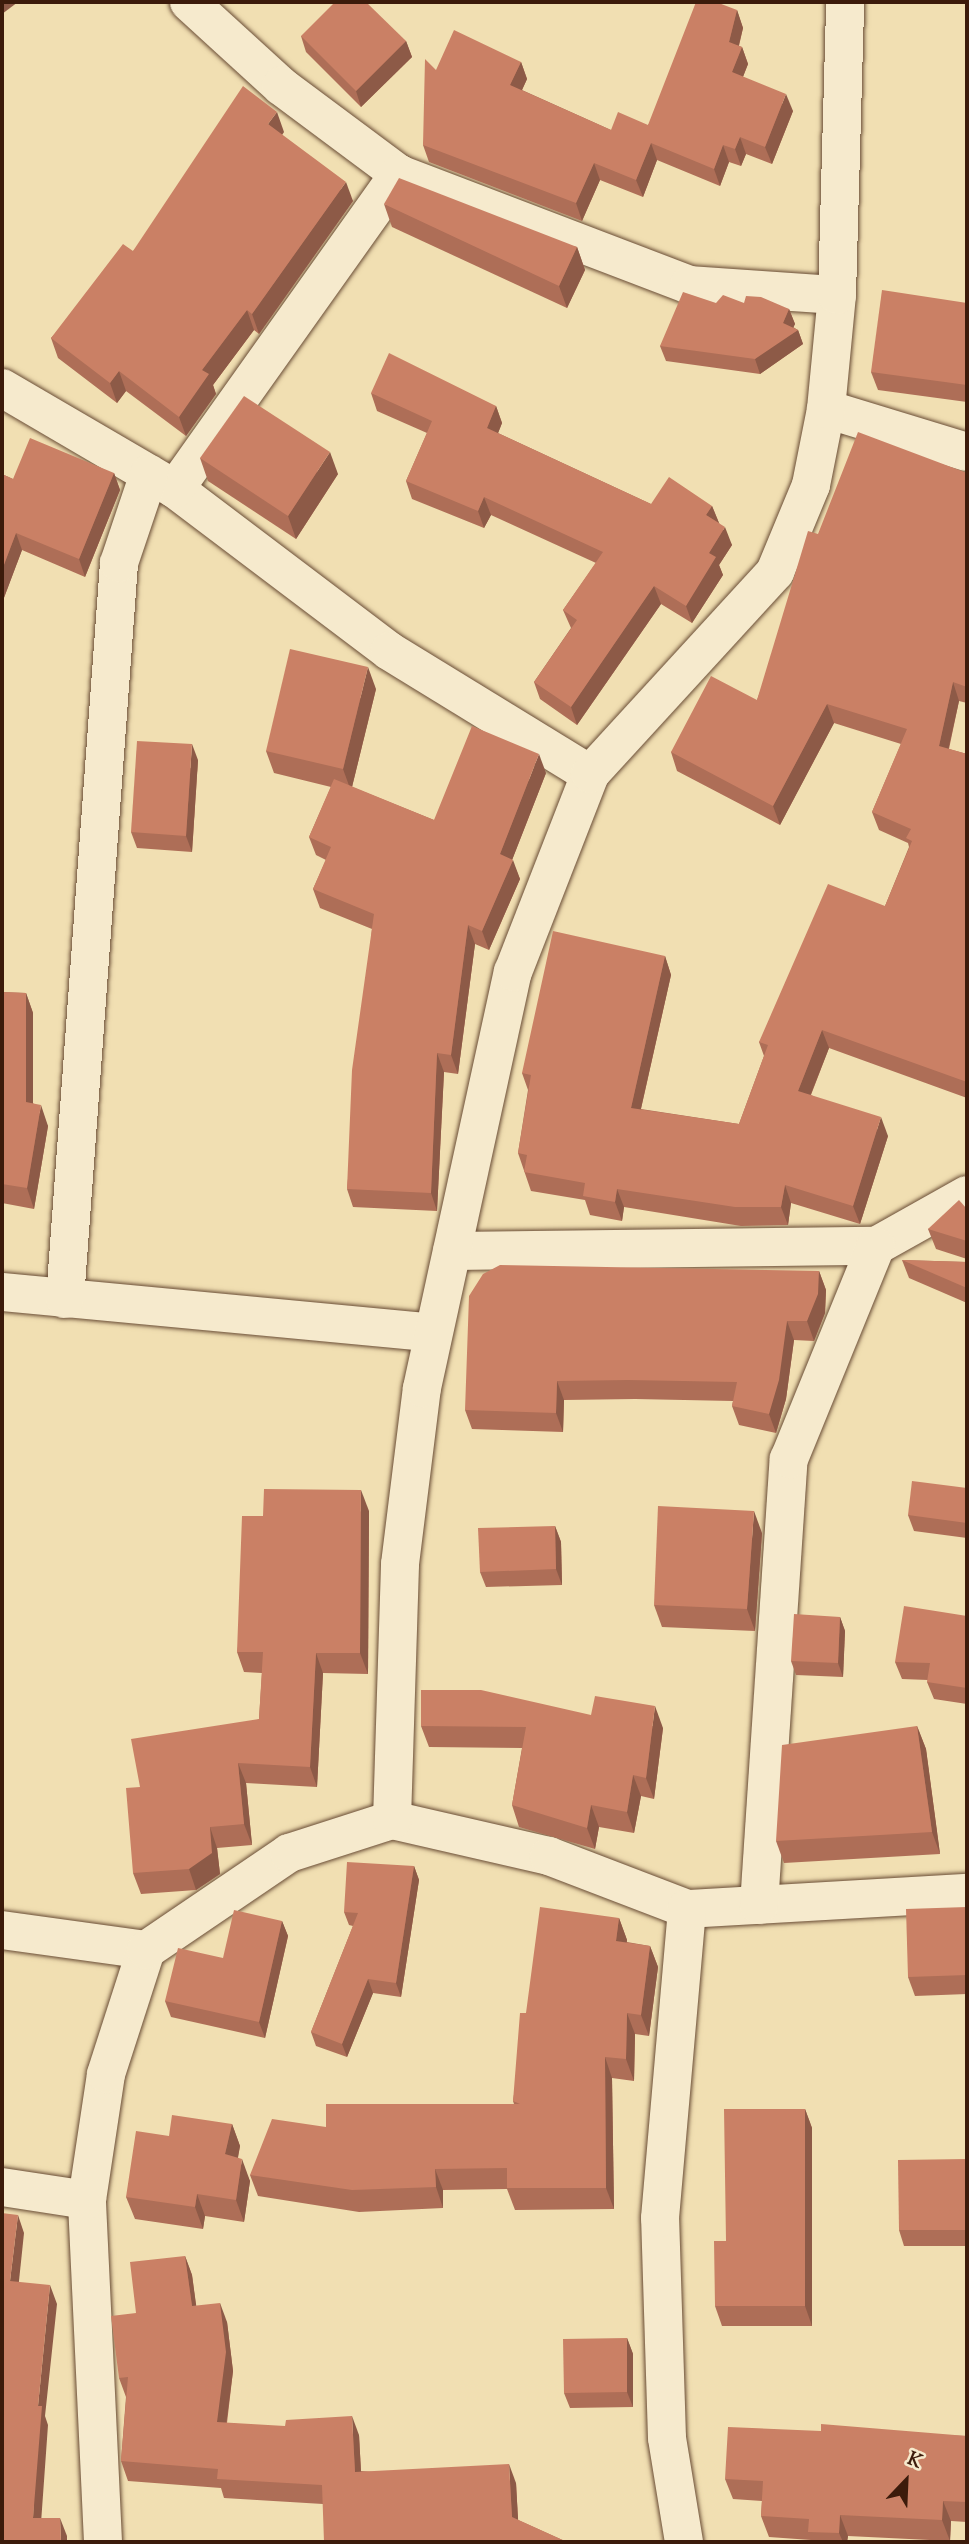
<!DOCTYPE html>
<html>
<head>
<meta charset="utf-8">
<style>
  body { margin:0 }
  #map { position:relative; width:969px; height:2544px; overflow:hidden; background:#f1dfb2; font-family:"Sorts Mill Goudy",serif }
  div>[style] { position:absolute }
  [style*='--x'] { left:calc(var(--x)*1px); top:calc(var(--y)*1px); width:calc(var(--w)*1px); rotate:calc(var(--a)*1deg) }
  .roads { filter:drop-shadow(0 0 2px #694c35) drop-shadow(0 0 2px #694c35) }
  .minor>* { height:38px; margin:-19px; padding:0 19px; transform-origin:19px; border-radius:19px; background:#f6eacd }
  .wall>* { inset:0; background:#ae6e57 }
  .shaded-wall>* { inset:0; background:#8d5a47 }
  .building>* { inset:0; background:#ca8065 }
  span { translate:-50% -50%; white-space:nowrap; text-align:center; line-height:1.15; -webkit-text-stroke:7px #f6eacd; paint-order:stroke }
  .frame { position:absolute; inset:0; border:4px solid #3c1b0b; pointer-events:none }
  .north { position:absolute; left:871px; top:2446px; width:70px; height:70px; -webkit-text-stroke:5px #f6eacd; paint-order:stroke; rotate:23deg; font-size:19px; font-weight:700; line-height:28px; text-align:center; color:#3c1b0b }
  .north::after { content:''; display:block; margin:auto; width:24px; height:32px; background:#3c1b0b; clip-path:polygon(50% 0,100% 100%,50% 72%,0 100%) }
</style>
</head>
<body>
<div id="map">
  <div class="roads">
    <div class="minor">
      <i style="--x:189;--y:2;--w:125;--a:42.4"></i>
      <i style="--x:281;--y:86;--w:147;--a:36.7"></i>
      <i style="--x:399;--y:174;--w:311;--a:20.9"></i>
      <i style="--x:689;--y:285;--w:148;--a:3.9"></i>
      <i style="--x:2;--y:388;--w:200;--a:30.3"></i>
      <i style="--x:175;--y:489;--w:268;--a:37.1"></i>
      <i style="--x:389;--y:651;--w:236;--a:31.5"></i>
      <i style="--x:826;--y:409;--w:147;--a:17"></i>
      <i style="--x:175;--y:489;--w:387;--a:-54.6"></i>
      <i style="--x:452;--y:1251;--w:424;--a:-0.7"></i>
      <i style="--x:876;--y:1246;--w:104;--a:-29.3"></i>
      <i style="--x:2;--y:1292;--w:432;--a:5.4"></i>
      <i style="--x:65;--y:1299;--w:738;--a:-85.8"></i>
      <i style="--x:119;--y:563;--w:94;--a:-71.4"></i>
      <i style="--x:392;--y:1820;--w:161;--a:12.9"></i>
      <i style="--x:549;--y:1856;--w:148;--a:21"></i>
      <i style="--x:687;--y:1909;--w:280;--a:-3.3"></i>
      <i style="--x:759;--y:1905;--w:447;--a:-86.2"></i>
      <i style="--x:789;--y:1459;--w:230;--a:-67.8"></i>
      <i style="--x:2;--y:1930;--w:145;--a:7.9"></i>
      <i style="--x:2;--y:2187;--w:86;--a:8.7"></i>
      <i style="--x:103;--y:2542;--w:342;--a:-92.7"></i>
      <i style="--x:87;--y:2200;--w:127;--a:-81.4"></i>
      <i style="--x:106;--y:2074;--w:130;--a:-72.1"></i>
      <i style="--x:146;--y:1950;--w:173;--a:-34.1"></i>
      <i style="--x:289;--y:1853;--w:108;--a:-17.8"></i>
      <i style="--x:392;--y:1820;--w:256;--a:-88.2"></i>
      <i style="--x:400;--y:1564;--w:177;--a:-82.9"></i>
      <i style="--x:422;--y:1388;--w:426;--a:-77.7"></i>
      <i style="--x:513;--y:972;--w:212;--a:-68.7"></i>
      <i style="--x:590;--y:774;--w:274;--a:-47.5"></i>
      <i style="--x:775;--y:572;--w:94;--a:-67.5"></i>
      <i style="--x:811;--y:485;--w:77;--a:-78.8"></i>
      <i style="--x:826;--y:409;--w:115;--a:-84.5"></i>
      <i style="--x:837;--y:295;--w:293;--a:-88.4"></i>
      <i style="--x:684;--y:2542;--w:105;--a:-99.3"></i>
      <i style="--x:667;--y:2438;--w:220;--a:-91.8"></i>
      <i style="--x:660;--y:2218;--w:310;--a:-85"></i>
    </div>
  </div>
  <div class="wall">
    <i style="clip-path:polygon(737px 10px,743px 28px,739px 46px,742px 47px,748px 64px,743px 77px,793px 111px,772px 164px,746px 154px,741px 166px,729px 162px,720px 186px,657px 160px,643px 197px,600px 180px,582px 221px,429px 162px,423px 145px,436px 70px,521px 62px,527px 79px,522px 90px,611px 130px,648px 125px)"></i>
    <i style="clip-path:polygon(301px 36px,406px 41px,412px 57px,361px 107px,306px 52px)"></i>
    <i style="clip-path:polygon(284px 132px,282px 135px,353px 201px,259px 334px,254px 330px,213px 385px,216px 394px,186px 436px,126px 391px,117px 403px,58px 358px,51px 338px,133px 251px)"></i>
    <i style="clip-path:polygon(384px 204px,577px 247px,585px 270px,567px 308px,392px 227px)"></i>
    <i style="clip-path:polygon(716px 303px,744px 303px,789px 309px,795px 324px,793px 327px,798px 330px,803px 344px,760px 374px,666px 361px,660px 346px)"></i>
    <i style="clip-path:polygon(967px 303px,967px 402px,878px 390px,871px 372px)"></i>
    <i style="clip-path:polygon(371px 393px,496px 406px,502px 423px,498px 433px,651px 504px,712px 506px,719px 523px,732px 545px,719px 565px,723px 575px,692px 623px,661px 604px,577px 725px,540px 699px,534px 682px,571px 628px,563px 610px,596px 563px,491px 515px,484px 528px,412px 499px,406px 481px,427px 433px,377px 411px)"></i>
    <i style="clip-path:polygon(200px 458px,338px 474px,296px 539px,208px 481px)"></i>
    <i style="clip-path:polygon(114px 473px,120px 490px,85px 577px,22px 550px,2px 603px,2px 474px,13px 479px)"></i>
    <i style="clip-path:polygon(967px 473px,967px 703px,959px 701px,949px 749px,967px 754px,967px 1098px,829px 1048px,811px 1095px,888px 1136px,860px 1224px,791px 1203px,788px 1225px,741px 1226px,624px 1207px,622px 1221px,590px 1215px,585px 1200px,531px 1191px,518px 1153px,528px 1090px,522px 1073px,665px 956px,671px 975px,641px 1109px,739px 1124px,764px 1056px,759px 1042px,885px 906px,909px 847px,908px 843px,879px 830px,872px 812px,901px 744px,834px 723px,780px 825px,677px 771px,671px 752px,757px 700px,818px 534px)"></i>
    <i style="clip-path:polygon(376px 689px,352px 787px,434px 820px,546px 773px,512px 860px,520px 879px,489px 950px,475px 944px,458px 1074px,444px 1072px,437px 1211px,353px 1207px,347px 1189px,372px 929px,320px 908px,313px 889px,326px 860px,316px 855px,309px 837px,331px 787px,274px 773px,266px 751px)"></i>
    <i style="clip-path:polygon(198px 760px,192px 852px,137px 848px,131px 832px)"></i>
    <i style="clip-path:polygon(2px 992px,26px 993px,33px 1013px,33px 1103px,48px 1126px,34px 1209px,2px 1203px)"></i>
    <i style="clip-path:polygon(967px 1209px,967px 1259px,936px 1249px,928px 1229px)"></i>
    <i style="clip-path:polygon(902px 1260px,967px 1262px,967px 1303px,909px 1278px)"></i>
    <i style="clip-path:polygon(819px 1271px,826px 1290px,825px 1313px,814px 1341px,794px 1340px,786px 1399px,776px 1433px,739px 1425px,732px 1406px,733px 1401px,635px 1399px,564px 1400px,563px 1432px,472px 1429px,465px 1410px)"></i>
    <i style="clip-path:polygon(967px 1488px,967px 1538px,914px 1531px,908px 1515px)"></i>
    <i style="clip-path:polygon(369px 1511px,368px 1674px,323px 1673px,317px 1787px,246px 1783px,252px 1845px,217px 1848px,220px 1874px,196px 1890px,141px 1894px,133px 1873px,140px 1787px,259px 1719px,262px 1673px,244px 1672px,237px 1652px,263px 1516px)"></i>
    <i style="clip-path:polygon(555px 1526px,561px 1542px,562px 1585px,486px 1587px,480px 1572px)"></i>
    <i style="clip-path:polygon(762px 1533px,755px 1631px,662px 1627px,654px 1605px)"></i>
    <i style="clip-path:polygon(967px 1616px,967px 1704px,934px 1699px,927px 1682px,928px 1680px,902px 1679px,895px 1662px)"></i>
    <i style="clip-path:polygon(840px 1617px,845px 1631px,843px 1677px,796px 1675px,791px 1661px)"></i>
    <i style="clip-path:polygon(591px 1715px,663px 1728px,654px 1799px,641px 1796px,634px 1833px,599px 1827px,595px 1849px,519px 1827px,512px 1805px,522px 1748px,429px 1747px,421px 1726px)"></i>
    <i style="clip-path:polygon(917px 1726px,926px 1749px,940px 1854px,784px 1863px,776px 1841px)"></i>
    <i style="clip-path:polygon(414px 1866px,419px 1880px,401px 1997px,373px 1993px,347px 2057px,316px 2046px,311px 2032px,353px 1926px,349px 1925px,344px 1912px)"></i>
    <i style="clip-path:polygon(967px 1907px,967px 1994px,915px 1996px,908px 1977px)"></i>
    <i style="clip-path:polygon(619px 1918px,627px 1940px,627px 1942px,650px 1946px,658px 1967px,649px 2036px,635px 2034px,634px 2081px,612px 2078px,614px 2209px,515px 2210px,507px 2189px,443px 2190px,443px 2208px,359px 2212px,258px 2196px,250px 2175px,326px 2127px,514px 2104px,513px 2101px,526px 2013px)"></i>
    <i style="clip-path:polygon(282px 1921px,288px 1936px,265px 2038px,171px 2017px,165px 2001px)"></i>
    <i style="clip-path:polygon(805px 2109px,812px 2128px,812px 2326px,722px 2326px,715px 2306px,726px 2241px)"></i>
    <i style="clip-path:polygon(232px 2124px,240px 2146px,238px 2158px,250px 2181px,244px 2222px,205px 2216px,203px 2229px,135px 2219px,126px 2197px,169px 2136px)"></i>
    <i style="clip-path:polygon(967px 2159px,967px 2246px,904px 2246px,899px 2230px)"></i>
    <i style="clip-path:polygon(185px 2256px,192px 2275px,196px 2306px,227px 2322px,233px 2371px,227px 2423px,359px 2435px,361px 2471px,516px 2483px,518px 2520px,567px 2542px,326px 2542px,323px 2504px,224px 2498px,221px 2488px,128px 2481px,121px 2461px,126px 2397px,119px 2378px,136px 2313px)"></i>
    <i style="clip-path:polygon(627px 2338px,633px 2354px,633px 2407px,570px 2408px,564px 2393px)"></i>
    <i style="clip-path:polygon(821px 2431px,967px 2436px,967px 2522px,951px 2521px,950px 2541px,848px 2536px,847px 2542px,812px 2542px,811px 2540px,769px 2537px,761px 2516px,762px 2501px,733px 2499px,725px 2479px)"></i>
  </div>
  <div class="shaded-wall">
    <i style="clip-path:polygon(2px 2px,18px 2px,2px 14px)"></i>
    <i style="clip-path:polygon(737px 10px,743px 28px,735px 60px,729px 42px)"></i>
    <i style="clip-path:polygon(406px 41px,412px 57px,361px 107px,356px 91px)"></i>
    <i style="clip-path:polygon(742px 47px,748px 64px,738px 89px,732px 72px)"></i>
    <i style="clip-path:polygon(521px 62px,527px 79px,516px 103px,510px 85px)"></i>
    <i style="clip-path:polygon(786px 94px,793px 111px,772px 164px,765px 147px)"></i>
    <i style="clip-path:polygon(277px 112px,284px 132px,275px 144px,268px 124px)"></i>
    <i style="clip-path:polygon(740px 137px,746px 154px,741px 166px,735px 149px)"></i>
    <i style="clip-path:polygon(651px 143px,657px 160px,643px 197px,636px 180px)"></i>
    <i style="clip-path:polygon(723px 145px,729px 162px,720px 186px,714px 169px)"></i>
    <i style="clip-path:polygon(594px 163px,600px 180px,582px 221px,576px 203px)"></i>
    <i style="clip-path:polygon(346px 182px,353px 201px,259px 334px,252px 314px)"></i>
    <i style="clip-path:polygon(577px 247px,585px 270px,567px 308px,559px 286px)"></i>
    <i style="clip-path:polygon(789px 309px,795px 324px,790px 335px,798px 330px,803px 344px,760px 374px,755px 359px,783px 323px)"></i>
    <i style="clip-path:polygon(247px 310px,254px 330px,213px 385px,216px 394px,186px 436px,179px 417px,202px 370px)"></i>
    <i style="clip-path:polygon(119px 371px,126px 391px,117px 403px,110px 383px)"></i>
    <i style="clip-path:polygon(496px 406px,502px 423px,493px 446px,487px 428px)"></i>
    <i style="clip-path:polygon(330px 452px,338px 474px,296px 539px,288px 516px)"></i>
    <i style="clip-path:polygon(114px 473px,120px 490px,85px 577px,79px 559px)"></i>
    <i style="clip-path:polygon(484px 497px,491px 515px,484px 528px,478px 511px)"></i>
    <i style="clip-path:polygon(712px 506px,719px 523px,706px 515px)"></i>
    <i style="clip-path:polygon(725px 527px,732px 545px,719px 565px,723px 575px,692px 623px,686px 606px,709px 553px)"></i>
    <i style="clip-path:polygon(16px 533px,22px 550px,2px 603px,2px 570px)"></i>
    <i style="clip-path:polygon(654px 586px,661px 604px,577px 725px,571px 707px)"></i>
    <i style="clip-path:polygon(368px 667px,376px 689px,351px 791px,343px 769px)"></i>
    <i style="clip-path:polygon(953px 682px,959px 701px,945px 764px,939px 746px)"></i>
    <i style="clip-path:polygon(827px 704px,834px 723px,780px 825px,773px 806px)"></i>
    <i style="clip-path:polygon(192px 744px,198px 760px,192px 852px,186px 836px)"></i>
    <i style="clip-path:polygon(539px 754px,546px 773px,507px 873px,500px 854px)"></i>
    <i style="clip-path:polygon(513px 860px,520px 879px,489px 950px,482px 931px)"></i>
    <i style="clip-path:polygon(468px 925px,475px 944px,458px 1074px,451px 1055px)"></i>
    <i style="clip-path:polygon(665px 956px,671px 975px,637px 1126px,631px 1108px)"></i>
    <i style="clip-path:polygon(26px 993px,33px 1013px,33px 1123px,26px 1102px)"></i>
    <i style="clip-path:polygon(822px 1030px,829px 1048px,805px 1109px,798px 1091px)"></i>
    <i style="clip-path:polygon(437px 1053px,444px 1072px,437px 1211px,431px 1193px)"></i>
    <i style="clip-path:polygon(41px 1105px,48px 1126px,34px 1209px,27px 1188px)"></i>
    <i style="clip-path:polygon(881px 1117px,888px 1136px,860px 1224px,853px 1206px)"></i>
    <i style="clip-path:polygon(785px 1185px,791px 1203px,788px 1225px,781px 1207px)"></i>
    <i style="clip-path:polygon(617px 1189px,624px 1207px,622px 1221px,615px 1202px)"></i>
    <i style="clip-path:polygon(819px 1271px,826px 1290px,825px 1313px,814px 1341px,807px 1321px)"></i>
    <i style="clip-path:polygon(787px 1321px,794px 1340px,786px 1399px,776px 1433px,769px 1414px)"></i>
    <i style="clip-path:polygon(557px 1381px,564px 1400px,563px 1432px,556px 1413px)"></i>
    <i style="clip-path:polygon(361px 1490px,369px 1511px,368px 1674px,360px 1653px)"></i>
    <i style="clip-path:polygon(754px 1511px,762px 1533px,755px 1631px,747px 1609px)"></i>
    <i style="clip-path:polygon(555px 1526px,561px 1542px,562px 1585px,556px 1569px)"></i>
    <i style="clip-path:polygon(840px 1617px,845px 1631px,843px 1677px,838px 1663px)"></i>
    <i style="clip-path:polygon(316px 1653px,323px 1673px,317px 1787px,310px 1767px)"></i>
    <i style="clip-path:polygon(655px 1706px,663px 1728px,654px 1799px,646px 1778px)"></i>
    <i style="clip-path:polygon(917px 1726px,926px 1749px,940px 1854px,932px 1832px)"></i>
    <i style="clip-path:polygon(238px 1763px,246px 1783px,252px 1845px,244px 1824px)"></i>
    <i style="clip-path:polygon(633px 1775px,641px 1796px,634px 1833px,627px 1812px)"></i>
    <i style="clip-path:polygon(591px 1805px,599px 1827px,595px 1849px,587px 1828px)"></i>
    <i style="clip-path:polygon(210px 1827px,217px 1848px,220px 1874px,196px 1890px,189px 1869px)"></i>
    <i style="clip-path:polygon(414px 1866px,419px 1880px,401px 1997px,396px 1983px)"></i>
    <i style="clip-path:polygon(619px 1918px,627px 1940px,623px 1962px,616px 1941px)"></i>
    <i style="clip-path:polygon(282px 1921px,288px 1936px,265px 2038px,259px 2022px)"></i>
    <i style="clip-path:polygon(650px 1946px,658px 1967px,649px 2036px,641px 2015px)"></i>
    <i style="clip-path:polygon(368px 1979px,373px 1993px,347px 2057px,342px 2044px)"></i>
    <i style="clip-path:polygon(627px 2013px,635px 2034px,634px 2081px,626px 2059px)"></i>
    <i style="clip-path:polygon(605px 2057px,612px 2078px,614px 2209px,606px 2188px)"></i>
    <i style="clip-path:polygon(805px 2109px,812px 2128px,812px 2326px,805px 2306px)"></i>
    <i style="clip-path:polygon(232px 2124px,240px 2146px,234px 2176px,225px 2154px)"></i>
    <i style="clip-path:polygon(242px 2159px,250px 2181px,244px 2222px,236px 2200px)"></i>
    <i style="clip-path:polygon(435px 2169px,443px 2190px,443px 2208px,436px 2187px)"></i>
    <i style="clip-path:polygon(197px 2194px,205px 2216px,203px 2229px,195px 2207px)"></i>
    <i style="clip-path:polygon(18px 2215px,24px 2233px,17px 2300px,10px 2281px)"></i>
    <i style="clip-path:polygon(185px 2256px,192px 2275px,199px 2326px,192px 2306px)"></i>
    <i style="clip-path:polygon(50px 2285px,57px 2304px,45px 2416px,48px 2425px,40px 2537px,33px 2518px,38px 2406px)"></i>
    <i style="clip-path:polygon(220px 2303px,227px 2322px,233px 2371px,224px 2441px,217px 2422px)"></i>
    <i style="clip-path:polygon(627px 2338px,633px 2354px,633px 2407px,627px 2392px)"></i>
    <i style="clip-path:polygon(352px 2416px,359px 2435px,362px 2491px,355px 2472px)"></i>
    <i style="clip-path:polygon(509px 2464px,516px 2483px,519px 2536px,512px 2517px)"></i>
    <i style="clip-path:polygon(943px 2501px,951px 2521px,950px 2541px,942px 2520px)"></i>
    <i style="clip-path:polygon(840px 2515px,848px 2536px,847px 2542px,843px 2542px,839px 2533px)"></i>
    <i style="clip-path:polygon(60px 2518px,67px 2536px,67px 2542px,61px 2542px)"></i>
  </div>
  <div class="building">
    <i style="clip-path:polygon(335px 2px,366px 2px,406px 41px,356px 91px,301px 36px)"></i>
    <i style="clip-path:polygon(696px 2px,716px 2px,737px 10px,729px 42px,742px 47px,732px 72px,786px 94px,765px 147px,740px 137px,735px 149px,723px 145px,714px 169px,651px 143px,636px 180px,594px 163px,576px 203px,423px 145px,425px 59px,436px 70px,454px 30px,521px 62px,510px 85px,611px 130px,618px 112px,648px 125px)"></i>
    <i style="clip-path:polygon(243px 86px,277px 112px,268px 124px,346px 182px,252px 314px,247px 310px,202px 370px,209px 374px,179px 417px,119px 371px,110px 383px,51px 338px,123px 244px,133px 251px)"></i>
    <i style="clip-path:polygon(399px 178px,577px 247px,559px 286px,384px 204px)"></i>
    <i style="clip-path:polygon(882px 290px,967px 303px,967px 385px,871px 372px)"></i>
    <i style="clip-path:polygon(683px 292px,716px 303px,723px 295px,744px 303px,746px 296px,761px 297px,789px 309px,783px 323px,798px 330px,755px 359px,660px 346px)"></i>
    <i style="clip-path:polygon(389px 353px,496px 406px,487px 428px,651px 504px,669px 477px,712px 506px,706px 515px,725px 527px,709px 553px,716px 557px,686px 606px,654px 586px,571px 707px,534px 682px,577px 620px,563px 610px,603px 552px,484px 497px,478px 511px,406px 481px,432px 421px,371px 393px)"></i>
    <i style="clip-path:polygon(244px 396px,330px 452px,288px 516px,200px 458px)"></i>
    <i style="clip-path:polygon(858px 432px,967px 473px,967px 687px,953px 682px,939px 746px,967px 754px,967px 1082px,822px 1030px,798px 1091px,881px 1117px,853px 1206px,785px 1185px,781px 1207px,735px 1207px,617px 1189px,615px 1202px,583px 1196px,585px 1183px,524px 1172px,527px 1155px,518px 1153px,531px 1075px,522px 1073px,553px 931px,665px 956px,631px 1108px,739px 1124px,768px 1045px,759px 1042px,828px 884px,885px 906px,912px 841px,906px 838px,911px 829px,872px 812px,907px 729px,827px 704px,773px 806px,671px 752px,711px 676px,757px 700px,808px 531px,818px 534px)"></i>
    <i style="clip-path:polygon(30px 438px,114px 473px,79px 559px,16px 533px,2px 570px,2px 474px,13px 479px)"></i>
    <i style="clip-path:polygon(290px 649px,368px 667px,343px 769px,266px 751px)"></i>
    <i style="clip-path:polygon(472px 726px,539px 754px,500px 854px,513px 860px,482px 931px,468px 925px,451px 1055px,437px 1053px,431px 1193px,347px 1189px,352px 1070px,374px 914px,313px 889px,331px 847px,309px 837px,334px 779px,434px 820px)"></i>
    <i style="clip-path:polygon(137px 741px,192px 744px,186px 836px,131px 832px)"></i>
    <i style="clip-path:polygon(2px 992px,26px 993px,26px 1102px,41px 1105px,27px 1188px,2px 1184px)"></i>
    <i style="clip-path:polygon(959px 1200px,967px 1209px,967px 1241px,928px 1229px)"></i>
    <i style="clip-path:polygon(902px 1260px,967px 1262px,967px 1288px)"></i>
    <i style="clip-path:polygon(500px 1265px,819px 1271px,818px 1294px,807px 1321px,787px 1321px,779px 1380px,769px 1414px,732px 1406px,737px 1382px,628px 1380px,557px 1381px,556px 1413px,465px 1410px,469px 1296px,483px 1274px)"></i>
    <i style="clip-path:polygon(912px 1481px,967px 1488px,967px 1523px,908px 1515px)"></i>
    <i style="clip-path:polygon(264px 1489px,361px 1490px,360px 1653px,316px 1653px,310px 1767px,238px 1763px,244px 1824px,210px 1827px,212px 1853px,189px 1869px,133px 1873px,126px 1788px,140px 1787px,131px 1739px,259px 1719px,263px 1652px,237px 1652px,242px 1516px,263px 1516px)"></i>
    <i style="clip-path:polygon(658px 1506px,754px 1511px,747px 1609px,654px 1605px)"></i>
    <i style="clip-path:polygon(555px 1526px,556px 1569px,480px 1572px,478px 1528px)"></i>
    <i style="clip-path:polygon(904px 1606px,967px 1616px,967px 1688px,927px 1682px,930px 1663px,895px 1662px)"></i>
    <i style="clip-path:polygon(794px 1614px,840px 1617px,838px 1663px,791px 1661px)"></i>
    <i style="clip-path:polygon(421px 1690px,481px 1690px,591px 1715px,595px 1696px,655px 1706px,646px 1778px,633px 1775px,627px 1812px,591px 1805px,587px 1828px,512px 1805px,526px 1727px,421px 1726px)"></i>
    <i style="clip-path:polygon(917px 1726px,932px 1832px,776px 1841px,782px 1745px)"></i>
    <i style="clip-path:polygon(347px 1862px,414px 1866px,396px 1983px,368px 1979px,342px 2044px,311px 2032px,358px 1913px,344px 1912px)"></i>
    <i style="clip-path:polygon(540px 1907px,619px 1918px,616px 1941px,650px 1946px,641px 2015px,627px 2013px,626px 2059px,605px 2057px,606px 2188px,507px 2188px,507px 2168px,435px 2169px,436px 2187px,352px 2190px,250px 2175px,272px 2119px,326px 2127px,326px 2104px,520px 2104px,513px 2101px,520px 2013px,526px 2013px)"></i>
    <i style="clip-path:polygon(967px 1907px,967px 1975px,908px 1977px,906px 1909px)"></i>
    <i style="clip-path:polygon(234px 1910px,282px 1921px,259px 2022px,165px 2001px,178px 1948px,223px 1958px)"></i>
    <i style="clip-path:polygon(724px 2109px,805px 2109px,805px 2306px,715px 2306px,714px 2241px,726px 2241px)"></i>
    <i style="clip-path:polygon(172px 2115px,232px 2124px,225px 2154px,242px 2159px,236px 2200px,197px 2194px,195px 2207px,126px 2197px,136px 2131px,169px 2136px)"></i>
    <i style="clip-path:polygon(967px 2159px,967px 2230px,899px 2230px,898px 2160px)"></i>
    <i style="clip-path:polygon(2px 2213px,18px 2215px,10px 2281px,50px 2285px,38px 2406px,42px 2406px,33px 2518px,60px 2518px,61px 2542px,2px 2542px)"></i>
    <i style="clip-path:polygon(185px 2256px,192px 2306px,220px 2303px,226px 2352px,217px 2422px,285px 2426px,286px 2420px,352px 2416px,355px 2472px,509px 2464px,512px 2517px,567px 2542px,366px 2542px,366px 2540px,324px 2542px,322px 2485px,217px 2479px,218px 2469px,121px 2461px,128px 2377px,119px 2378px,111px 2316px,136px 2313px,130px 2262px)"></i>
    <i style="clip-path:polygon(627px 2338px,627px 2392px,564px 2393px,563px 2339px)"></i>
    <i style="clip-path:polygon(821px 2424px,967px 2436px,967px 2502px,943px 2501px,942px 2520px,840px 2515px,839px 2533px,808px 2532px,809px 2519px,761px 2516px,763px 2481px,725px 2479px,728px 2427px,821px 2431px)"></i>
  </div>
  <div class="frame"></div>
  <div class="north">K</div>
</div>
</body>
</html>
